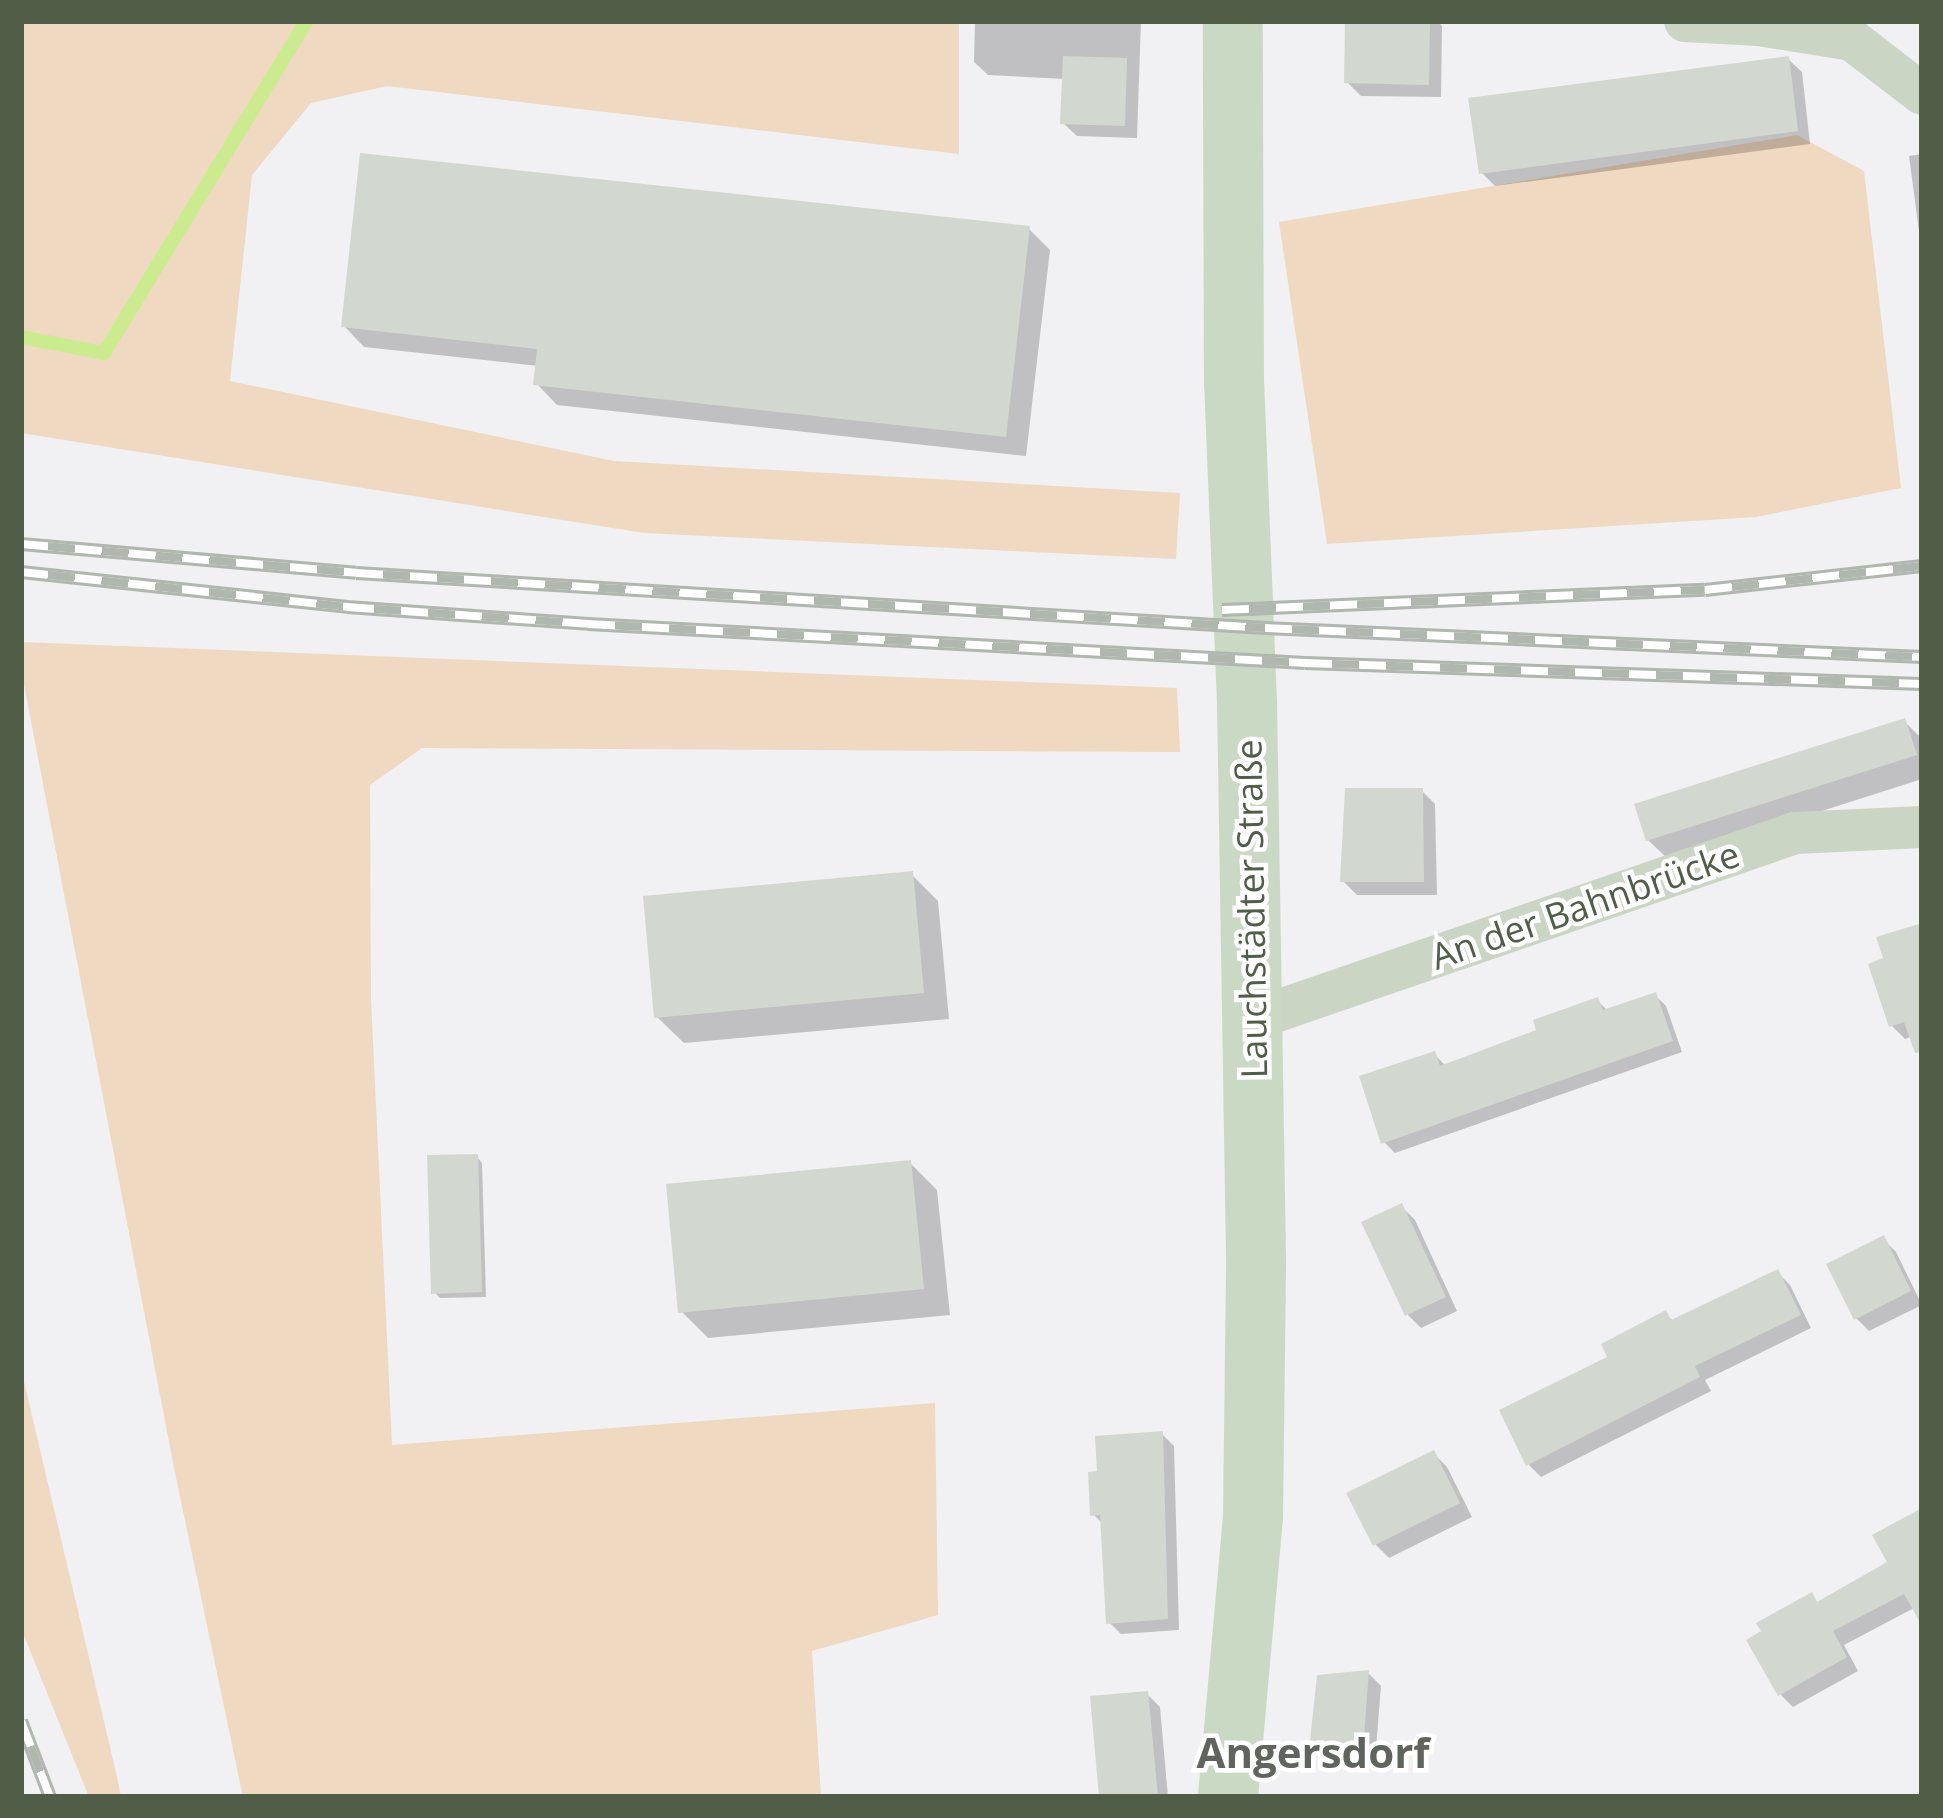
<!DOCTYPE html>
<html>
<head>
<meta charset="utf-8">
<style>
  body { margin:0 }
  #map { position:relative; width:1943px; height:1818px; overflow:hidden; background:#f1f0f3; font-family:"Open Sans",sans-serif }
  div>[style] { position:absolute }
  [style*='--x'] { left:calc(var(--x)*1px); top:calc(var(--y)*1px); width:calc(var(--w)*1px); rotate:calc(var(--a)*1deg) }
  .green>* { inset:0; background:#efd9c0 }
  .shadow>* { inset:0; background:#0003 }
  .stream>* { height:14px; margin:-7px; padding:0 7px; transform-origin:7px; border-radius:7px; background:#caec8e }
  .building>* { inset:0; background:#d2d8cf }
  .street>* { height:42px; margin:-21px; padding:0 21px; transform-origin:21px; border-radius:21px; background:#cad5c4 }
  .secondary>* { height:60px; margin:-30px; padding:0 30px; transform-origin:30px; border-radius:30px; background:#cad9c3 }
  .rail>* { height:14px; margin-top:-7px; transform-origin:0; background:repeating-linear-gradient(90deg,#fff 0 27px,#b0b7af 0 54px); box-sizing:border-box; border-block:3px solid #b0b7af }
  span { translate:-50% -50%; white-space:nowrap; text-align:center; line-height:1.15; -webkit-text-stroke:9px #fff; paint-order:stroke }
  .street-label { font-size:36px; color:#505e48 }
  .quarter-label { font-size:42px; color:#5f655d; font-weight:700 }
  .frame { position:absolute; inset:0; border:24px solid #505e48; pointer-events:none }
</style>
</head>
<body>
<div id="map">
  <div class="green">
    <i style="clip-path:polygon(21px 21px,959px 21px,959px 154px,387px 86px,311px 103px,252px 175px,230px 381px,614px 461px,1180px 493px,1176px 559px,644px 533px,21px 433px)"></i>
    <i style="clip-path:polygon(1797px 135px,1864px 171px,1901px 488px,1756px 517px,1327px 544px,1279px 222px)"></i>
    <i style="clip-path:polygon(21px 642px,1177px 688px,1180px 752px,422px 748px,370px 785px,371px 999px,392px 1445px,935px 1403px,938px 1615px,812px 1651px,821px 1797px,243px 1797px,174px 1468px,21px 669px)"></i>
    <i style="clip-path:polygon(21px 1369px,118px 1781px,121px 1797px,89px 1797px,21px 1628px)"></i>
  </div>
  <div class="shadow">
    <i style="clip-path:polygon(975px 21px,1141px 21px,1137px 138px,1077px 136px,1063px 123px,1065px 79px,988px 75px,974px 62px)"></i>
    <i style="clip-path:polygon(1348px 21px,1437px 21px,1442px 26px,1441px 97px,1361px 96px,1347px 82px)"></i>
    <i style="clip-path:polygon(1788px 59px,1802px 72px,1810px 144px,1495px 186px,1482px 173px)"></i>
    <i style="clip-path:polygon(1922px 154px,1922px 254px,1909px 156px)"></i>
    <i style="clip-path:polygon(1029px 229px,1050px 250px,1026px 456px,557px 405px,537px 384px,539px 366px,364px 347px,344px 326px)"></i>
    <i style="clip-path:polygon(1904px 721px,1922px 739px,1922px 779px,1669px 860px,1648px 840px)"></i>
    <i style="clip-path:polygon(1422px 791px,1435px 804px,1437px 895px,1357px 895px,1343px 881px)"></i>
    <i style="clip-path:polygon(911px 874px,938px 901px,949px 1019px,684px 1043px,657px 1017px)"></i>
    <i style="clip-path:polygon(1922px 926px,1922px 1033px,1905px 1039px,1891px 1025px,1887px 960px)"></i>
    <i style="clip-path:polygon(1655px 995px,1666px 1006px,1682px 1052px,1395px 1153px,1384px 1142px,1435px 1055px,1446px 1066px,1540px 1032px,1597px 1000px,1608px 1011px)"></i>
    <i style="clip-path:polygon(477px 1157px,482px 1163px,486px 1297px,440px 1298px,434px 1292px)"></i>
    <i style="clip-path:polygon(910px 1163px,937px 1190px,950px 1315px,708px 1338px,681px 1311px)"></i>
    <i style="clip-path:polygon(1402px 1207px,1415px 1220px,1457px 1311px,1421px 1328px,1408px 1315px)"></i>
    <i style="clip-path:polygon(1883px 1239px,1896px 1252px,1922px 1305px,1869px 1331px,1856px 1318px)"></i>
    <i style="clip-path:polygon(1777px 1272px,1790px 1285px,1811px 1328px,1705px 1380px,1711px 1391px,1541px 1477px,1529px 1465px,1611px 1358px,1666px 1314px,1674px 1322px)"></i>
    <i style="clip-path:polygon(1162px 1434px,1174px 1446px,1179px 1630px,1121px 1634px,1109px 1622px,1103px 1524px,1093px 1514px)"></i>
    <i style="clip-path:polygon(1434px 1454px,1447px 1467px,1472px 1517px,1389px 1558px,1375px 1544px)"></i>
    <i style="clip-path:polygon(1922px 1511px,1922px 1618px,1914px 1608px,1844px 1645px,1858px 1671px,1793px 1707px,1780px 1694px,1811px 1596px,1819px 1604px,1891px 1563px)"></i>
    <i style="clip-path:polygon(1368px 1673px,1381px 1686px,1375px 1761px,1326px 1753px,1313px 1740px)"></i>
    <i style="clip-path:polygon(1147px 1694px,1160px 1707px,1168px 1797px,1102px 1797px)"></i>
  </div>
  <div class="stream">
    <i style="--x:21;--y:337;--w:85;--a:10.9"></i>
    <i style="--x:104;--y:353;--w:389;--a:-58.6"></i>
  </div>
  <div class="building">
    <i style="clip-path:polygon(1345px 21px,1430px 21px,1429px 85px,1344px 83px)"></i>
    <i style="clip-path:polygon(1063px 56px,1127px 58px,1125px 126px,1060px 124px)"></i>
    <i style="clip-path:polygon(1789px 56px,1798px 131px,1479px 174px,1468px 98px)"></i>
    <i style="clip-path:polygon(360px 153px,1030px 226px,1006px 437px,533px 385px,537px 349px,341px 327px)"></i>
    <i style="clip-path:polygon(1905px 718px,1917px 755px,1646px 841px,1634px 804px)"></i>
    <i style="clip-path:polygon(1345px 788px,1423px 788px,1424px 882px,1340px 882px)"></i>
    <i style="clip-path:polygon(913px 871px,924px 993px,654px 1018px,643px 896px)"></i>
    <i style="clip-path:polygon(1922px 923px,1922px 1052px,1915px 1053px,1904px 1022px,1889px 1027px,1868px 964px,1883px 958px,1876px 937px)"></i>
    <i style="clip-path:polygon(1656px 992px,1673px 1041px,1381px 1144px,1359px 1076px,1435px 1051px,1440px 1066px,1536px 1030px,1533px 1020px,1598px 997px,1603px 1010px)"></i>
    <i style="clip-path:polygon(478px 1154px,482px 1292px,431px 1294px,427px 1155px)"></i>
    <i style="clip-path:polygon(911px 1160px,924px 1289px,678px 1313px,666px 1184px)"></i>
    <i style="clip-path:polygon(1402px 1203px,1446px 1297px,1405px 1316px,1361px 1222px)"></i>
    <i style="clip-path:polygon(1884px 1235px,1911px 1291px,1854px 1320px,1826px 1264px)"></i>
    <i style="clip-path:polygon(1778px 1269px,1801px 1315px,1695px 1366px,1700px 1377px,1526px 1466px,1499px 1410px,1607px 1357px,1601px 1344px,1666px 1310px,1671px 1320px)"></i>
    <i style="clip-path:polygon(1163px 1431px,1168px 1619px,1106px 1624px,1100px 1515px,1090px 1516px,1088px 1472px,1097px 1471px,1095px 1436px)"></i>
    <i style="clip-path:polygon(1434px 1450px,1460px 1503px,1373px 1546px,1346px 1493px)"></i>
    <i style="clip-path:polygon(1922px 1508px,1922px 1626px,1904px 1594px,1833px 1631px,1847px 1657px,1778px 1696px,1746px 1640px,1761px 1631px,1756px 1623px,1812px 1592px,1817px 1602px,1887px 1562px,1872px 1535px)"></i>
    <i style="clip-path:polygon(1369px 1670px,1363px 1749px,1310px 1741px,1317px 1675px)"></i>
    <i style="clip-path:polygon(1148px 1691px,1158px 1797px,1099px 1797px,1090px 1696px)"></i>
  </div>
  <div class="street">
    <i style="--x:1685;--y:21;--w:74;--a:3.1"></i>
    <i style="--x:1759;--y:25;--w:94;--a:9.2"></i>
    <i style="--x:1852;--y:40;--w:88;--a:37.6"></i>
    <i style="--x:1254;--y:1019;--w:572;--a:-18.97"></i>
    <i style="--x:1795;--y:833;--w:127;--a:-2.7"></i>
  </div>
  <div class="secondary">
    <i style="--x:1228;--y:1797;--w:282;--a:-84.9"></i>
    <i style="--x:1253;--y:1516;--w:260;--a:-89.3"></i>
    <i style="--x:1256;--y:1256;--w:553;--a:-90.93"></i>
    <i style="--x:1247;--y:703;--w:319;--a:-92.3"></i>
    <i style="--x:1234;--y:384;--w:363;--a:-90.2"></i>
  </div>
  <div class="rail">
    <i style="--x:21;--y:544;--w:336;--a:4.9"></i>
    <i style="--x:356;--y:573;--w:911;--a:3.46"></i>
    <i style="--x:1265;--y:628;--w:658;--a:2.53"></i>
    <i style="--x:21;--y:572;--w:328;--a:6.1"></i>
    <i style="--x:347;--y:607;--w:242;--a:4"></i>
    <i style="--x:588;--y:624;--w:718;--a:3.11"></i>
    <i style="--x:1305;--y:663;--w:617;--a:1.95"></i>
    <i style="--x:1222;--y:610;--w:483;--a:-2.4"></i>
    <i style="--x:1705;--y:590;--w:218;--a:-6.3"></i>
    <i style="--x:21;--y:1721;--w:81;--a:69.1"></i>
  </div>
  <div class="street-label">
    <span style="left:1585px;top:905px;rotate:-19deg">An der Bahnbrücke</span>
    <span style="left:1251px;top:909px;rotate:-91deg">Lauchstädter Straße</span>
  </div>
  <div class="quarter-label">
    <span style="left:1313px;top:1752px">Angersdorf</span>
  </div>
  <div class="frame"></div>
</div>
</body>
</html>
